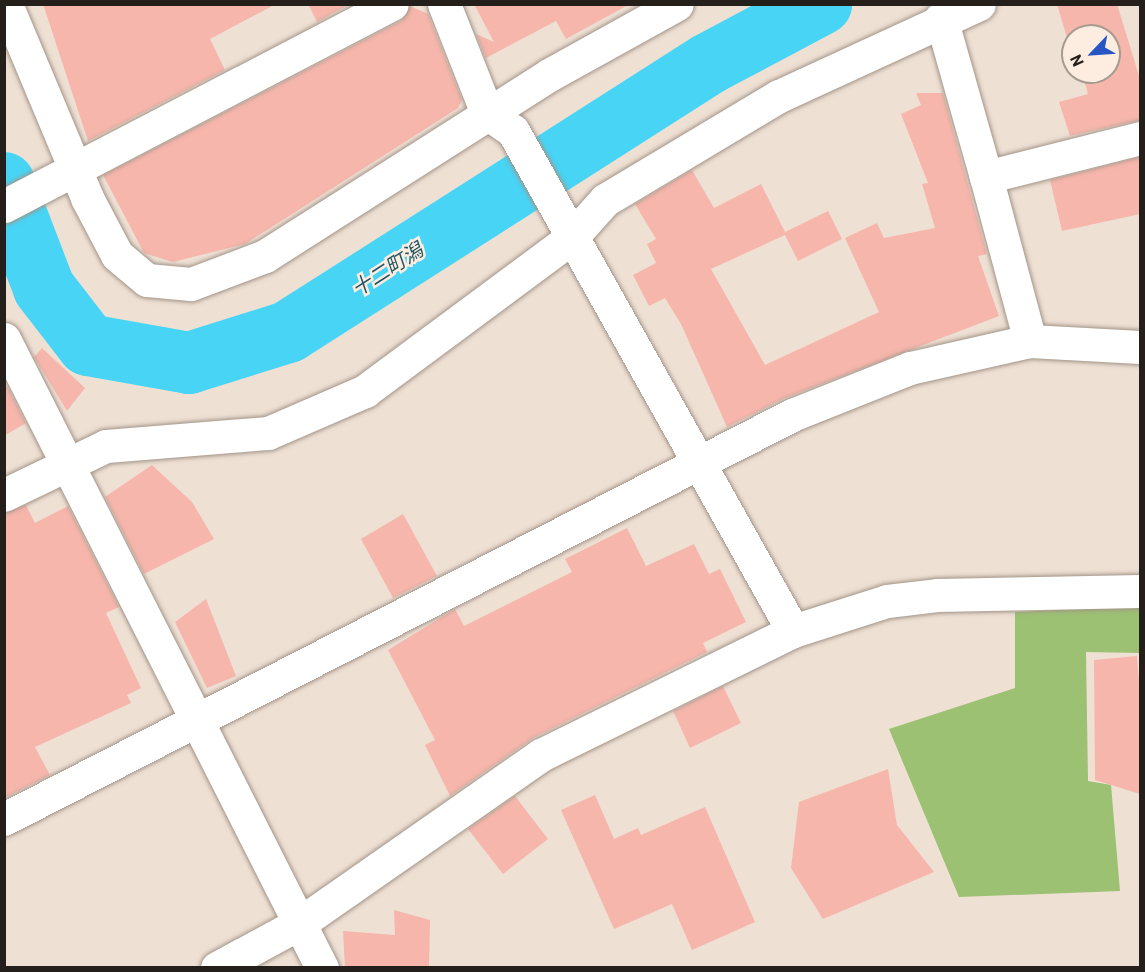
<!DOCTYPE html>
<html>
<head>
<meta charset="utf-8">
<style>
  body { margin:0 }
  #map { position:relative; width:1145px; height:972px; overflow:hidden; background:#efe0d4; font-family:Barlow,"Noto Sans JP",sans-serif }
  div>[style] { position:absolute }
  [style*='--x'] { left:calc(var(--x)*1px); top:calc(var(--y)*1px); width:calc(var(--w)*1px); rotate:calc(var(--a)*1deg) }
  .green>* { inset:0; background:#9cc173 }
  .river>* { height:62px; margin:-31px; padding:0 31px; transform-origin:31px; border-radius:31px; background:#47d4f5 }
  .building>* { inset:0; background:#f6b6ac }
  .roads { filter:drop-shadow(0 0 2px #a29488) drop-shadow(0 0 2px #a29488) }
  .minor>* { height:33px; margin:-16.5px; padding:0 16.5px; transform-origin:16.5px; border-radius:16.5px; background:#fff }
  span { translate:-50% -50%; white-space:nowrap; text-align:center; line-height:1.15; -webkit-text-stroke:5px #fdede1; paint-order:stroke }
  .water-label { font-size:20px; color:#1d5664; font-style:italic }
  .frame { position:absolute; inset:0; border:6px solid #241f1a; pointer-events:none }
  .north { position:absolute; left:1061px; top:24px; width:60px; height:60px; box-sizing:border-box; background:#fdede1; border:2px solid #a69b91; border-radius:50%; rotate:245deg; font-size:16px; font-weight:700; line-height:24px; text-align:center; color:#241f1a }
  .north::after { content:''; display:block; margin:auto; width:21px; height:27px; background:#2855c4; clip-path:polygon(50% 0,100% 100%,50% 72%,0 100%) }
</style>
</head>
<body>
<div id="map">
  <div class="green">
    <i style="clip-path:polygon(1140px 606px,1140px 653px,1086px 652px,1088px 781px,1111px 785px,1120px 891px,959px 897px,889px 729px,1015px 688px,1015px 612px)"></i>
  </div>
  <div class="river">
    <i style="--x:4;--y:183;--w:112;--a:69.1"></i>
    <i style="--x:44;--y:288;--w:72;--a:52.3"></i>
    <i style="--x:88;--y:345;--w:103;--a:10.1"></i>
    <i style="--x:189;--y:363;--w:104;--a:-17.4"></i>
    <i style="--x:288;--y:332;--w:500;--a:-32.52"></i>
    <i style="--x:710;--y:63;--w:126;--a:-28"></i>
  </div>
  <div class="building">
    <i style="clip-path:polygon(43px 4px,276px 4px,210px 39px,225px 70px,88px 141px)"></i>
    <i style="clip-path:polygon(308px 4px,350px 4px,317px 22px)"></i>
    <i style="clip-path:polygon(474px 4px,630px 4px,566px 39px,556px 21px,486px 58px,476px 34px,494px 42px)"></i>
    <i style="clip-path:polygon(1057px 4px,1117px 4px,1140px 79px,1140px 120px,1070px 136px,1059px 102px,1088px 94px,1082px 72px,1109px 72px,1109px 36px,1073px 36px,1069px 45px)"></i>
    <i style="clip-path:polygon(410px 6px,428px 14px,462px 100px,458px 108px,245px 244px,173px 262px,144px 253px,103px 175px,401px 21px)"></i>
    <i style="clip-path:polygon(916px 93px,943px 93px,987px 254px,978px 256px,999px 316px,785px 398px,727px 427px,681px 324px,665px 298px,649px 306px,633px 275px,656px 263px,647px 244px,656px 239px,635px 204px,692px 170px,714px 208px,761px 184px,785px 232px,828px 211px,842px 239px,798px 261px,785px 235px,711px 269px,765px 365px,879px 312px,845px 238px,877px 223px,884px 238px,935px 228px,922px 184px,928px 183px,901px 114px,921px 105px)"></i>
    <i style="clip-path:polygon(1140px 157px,1140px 214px,1062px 231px,1050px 180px)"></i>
    <i style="clip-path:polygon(42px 348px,85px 388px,67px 411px,34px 357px)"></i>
    <i style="clip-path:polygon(7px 386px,26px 423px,4px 436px,4px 389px)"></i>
    <i style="clip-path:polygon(152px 465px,192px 502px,214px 539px,144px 574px,105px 497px)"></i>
    <i style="clip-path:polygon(26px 505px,35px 523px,68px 506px,119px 607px,106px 613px,141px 688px,127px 695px,131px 703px,35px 747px,50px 775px,4px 798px,4px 513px)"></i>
    <i style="clip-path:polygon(403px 514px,437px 576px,393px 598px,361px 539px)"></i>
    <i style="clip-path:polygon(627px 528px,646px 566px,694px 544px,709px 574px,720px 569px,746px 622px,703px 643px,707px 652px,533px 738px,450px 796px,425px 745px,435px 740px,388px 650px,455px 609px,464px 626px,572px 572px,565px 559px)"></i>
    <i style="clip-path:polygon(206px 599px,236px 676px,207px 688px,175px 622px)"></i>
    <i style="clip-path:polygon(1137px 656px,1140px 696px,1140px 794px,1095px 780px,1094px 660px)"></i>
    <i style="clip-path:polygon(723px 686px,741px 723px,690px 748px,673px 711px)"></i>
    <i style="clip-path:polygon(888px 769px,897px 825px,934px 872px,823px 919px,791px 868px,799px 802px)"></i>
    <i style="clip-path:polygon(595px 795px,614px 839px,638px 828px,641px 835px,705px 807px,755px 922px,692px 950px,672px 904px,614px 929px,561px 810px)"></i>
    <i style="clip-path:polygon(515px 796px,548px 839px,503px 874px,468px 829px)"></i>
    <i style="clip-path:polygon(394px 910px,430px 920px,429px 968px,345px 968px,343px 931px,395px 935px)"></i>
  </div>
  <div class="roads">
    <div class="minor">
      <i style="--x:6;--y:4;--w:210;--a:67.3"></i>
      <i style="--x:87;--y:198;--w:64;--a:62.2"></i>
      <i style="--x:117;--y:255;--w:39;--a:40"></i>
      <i style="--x:147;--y:280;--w:44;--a:5.2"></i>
      <i style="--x:191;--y:284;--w:79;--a:-20.7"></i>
      <i style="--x:265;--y:256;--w:337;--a:-32.5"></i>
      <i style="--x:549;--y:75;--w:146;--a:-29"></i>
      <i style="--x:444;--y:4;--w:117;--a:68.5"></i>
      <i style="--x:487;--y:113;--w:32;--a:35"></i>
      <i style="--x:513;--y:131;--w:573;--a:60.75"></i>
      <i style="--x:941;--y:18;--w:165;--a:74.2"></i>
      <i style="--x:4;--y:206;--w:437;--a:-27.5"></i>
      <i style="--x:4;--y:339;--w:705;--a:63.18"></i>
      <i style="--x:1030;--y:341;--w:170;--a:-105"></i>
      <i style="--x:986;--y:177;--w:159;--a:-14.2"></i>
      <i style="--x:4;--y:495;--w:113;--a:-25.7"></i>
      <i style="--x:106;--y:446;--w:163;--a:-4.6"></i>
      <i style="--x:268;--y:433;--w:106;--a:-23.4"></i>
      <i style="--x:365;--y:391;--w:257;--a:-36.6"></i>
      <i style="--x:571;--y:238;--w:51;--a:-48.2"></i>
      <i style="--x:605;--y:200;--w:203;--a:-30.9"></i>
      <i style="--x:779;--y:96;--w:220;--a:-24.7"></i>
      <i style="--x:4;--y:819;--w:886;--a:-27.14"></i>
      <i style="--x:792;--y:415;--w:127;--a:-21.7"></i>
      <i style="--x:910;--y:368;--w:123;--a:-12.7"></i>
      <i style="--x:1030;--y:341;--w:110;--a:3.1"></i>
      <i style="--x:217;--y:968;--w:94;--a:-28.5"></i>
      <i style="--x:300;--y:923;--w:294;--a:-34.9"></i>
      <i style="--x:541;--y:755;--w:281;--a:-26.2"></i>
      <i style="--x:793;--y:631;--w:99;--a:-17.7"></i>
      <i style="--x:887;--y:601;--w:50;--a:-6.8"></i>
      <i style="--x:937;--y:595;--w:203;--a:-1.1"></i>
    </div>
  </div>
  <div class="water-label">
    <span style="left:387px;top:269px;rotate:-33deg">十二町潟</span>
  </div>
  <div class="frame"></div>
  <div class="north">N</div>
</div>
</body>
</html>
